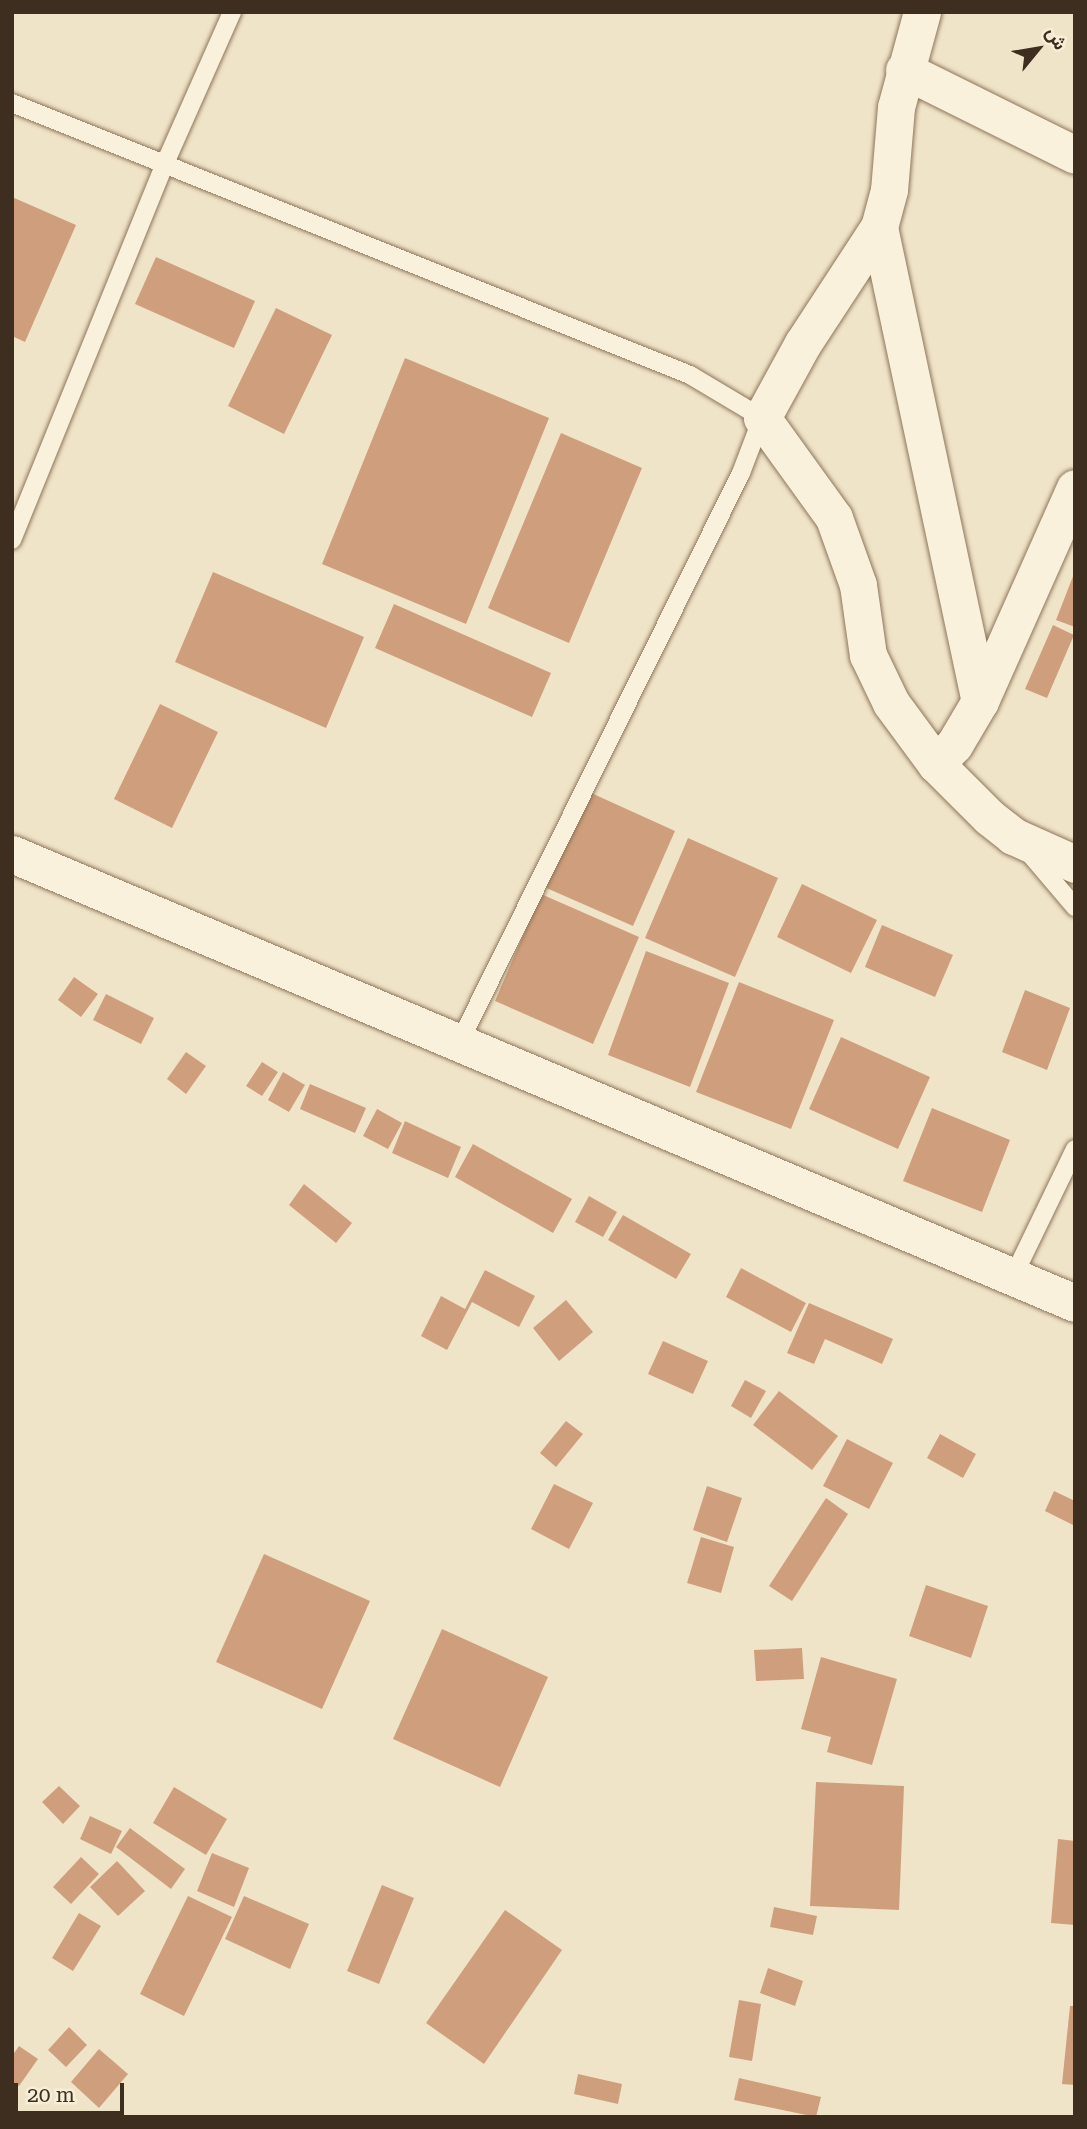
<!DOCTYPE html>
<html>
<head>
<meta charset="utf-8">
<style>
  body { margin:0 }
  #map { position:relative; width:1087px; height:2129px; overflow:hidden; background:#f0e4c8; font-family:"Roboto Serif",Vazirmatn,serif }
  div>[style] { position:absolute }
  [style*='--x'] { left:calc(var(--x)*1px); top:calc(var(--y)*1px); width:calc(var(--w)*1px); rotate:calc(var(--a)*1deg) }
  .building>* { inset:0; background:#cf9f7d }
  .roads { filter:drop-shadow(0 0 2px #8d765c) drop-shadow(0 0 2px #8d765c) }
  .lane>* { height:18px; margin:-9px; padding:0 9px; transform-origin:9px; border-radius:9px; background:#faf1dc }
  .street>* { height:37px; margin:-18.5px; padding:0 18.5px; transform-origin:18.5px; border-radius:18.5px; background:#faf1dc }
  span { translate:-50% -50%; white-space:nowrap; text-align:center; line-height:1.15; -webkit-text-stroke:6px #f7eed8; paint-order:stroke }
  .frame { position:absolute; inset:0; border:14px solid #3d2e20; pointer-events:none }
  .north { position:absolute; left:1003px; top:14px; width:70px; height:70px; -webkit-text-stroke:5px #f7eed8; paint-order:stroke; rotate:60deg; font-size:19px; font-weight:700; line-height:28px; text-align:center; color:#3d2e20 }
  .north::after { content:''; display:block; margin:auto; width:24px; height:32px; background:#3d2e20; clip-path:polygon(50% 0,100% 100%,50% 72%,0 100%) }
  .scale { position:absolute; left:14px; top:2083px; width:110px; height:32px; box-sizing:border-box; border:4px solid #3d2e20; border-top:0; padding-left:9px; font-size:21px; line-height:24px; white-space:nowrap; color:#3d2e20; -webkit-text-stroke:5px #f7eed8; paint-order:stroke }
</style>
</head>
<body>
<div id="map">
  <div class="building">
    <i style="clip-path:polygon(12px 197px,76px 225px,25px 342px,12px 336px)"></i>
    <i style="clip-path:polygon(156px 257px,255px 301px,234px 348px,135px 304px)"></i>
    <i style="clip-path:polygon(276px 308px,332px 335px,284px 434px,228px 406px)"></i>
    <i style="clip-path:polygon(405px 358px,549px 418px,466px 624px,322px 564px)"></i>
    <i style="clip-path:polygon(561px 433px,642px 468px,569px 643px,488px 608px)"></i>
    <i style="clip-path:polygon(1075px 571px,1075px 627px,1056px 620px)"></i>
    <i style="clip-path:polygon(213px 572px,364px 637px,326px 728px,175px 662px)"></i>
    <i style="clip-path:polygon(394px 604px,551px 673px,532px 717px,375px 648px)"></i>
    <i style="clip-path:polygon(1053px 625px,1074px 635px,1047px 698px,1025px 689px)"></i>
    <i style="clip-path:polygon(160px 704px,218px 732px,172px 828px,114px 799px)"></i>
    <i style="clip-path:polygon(578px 787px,675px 831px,633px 926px,535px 883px)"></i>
    <i style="clip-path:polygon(688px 838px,778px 878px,735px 977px,645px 938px)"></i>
    <i style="clip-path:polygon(802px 884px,877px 920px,851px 973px,777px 937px)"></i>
    <i style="clip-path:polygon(541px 894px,639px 937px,593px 1044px,495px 1001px)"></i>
    <i style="clip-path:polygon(882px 925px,953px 955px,935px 997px,865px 967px)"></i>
    <i style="clip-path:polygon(646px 951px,729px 983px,690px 1087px,608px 1055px)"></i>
    <i style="clip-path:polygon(74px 977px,98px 994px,81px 1017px,58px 1000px)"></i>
    <i style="clip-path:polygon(739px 982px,834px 1020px,791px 1129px,696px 1092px)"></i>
    <i style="clip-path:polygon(1025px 990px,1070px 1008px,1047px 1070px,1002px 1052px)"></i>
    <i style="clip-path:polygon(106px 994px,154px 1018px,141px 1044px,93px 1020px)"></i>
    <i style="clip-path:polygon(841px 1037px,930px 1077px,898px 1149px,809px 1109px)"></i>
    <i style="clip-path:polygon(186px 1052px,206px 1066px,186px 1094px,167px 1079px)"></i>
    <i style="clip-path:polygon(262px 1062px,278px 1072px,262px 1096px,246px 1086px)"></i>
    <i style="clip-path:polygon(283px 1072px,305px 1085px,289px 1112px,268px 1100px)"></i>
    <i style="clip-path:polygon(310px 1084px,366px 1108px,355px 1133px,300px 1109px)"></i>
    <i style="clip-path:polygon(932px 1108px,1010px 1140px,982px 1212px,903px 1181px)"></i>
    <i style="clip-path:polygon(377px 1109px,402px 1123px,388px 1149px,363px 1136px)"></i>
    <i style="clip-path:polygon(405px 1121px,461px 1147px,448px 1178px,392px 1153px)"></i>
    <i style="clip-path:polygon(473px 1144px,572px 1199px,553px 1233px,455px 1177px)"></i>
    <i style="clip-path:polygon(304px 1184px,352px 1223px,336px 1243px,289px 1205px)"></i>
    <i style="clip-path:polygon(589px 1196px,617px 1212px,603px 1237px,575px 1222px)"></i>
    <i style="clip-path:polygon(623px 1215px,691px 1254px,676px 1279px,608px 1240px)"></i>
    <i style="clip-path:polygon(741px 1268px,806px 1303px,791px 1332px,726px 1297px)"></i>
    <i style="clip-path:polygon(485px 1270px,535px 1296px,519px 1327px,472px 1302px,447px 1350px,421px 1336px,441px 1296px,465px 1309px)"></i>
    <i style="clip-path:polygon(566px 1300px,593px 1332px,559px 1361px,533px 1328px)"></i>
    <i style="clip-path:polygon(809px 1303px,893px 1339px,882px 1364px,825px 1339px,814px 1364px,787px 1353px)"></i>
    <i style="clip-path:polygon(663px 1341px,708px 1361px,693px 1394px,648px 1374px)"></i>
    <i style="clip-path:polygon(745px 1380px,766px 1391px,751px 1418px,731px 1406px)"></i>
    <i style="clip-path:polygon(779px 1391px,838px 1436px,812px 1470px,753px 1425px)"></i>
    <i style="clip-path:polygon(566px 1421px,583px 1434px,556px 1467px,540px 1453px)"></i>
    <i style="clip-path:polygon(940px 1434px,976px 1454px,963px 1478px,927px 1458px)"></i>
    <i style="clip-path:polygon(847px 1439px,893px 1463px,869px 1509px,823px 1486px)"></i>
    <i style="clip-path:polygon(554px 1484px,593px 1503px,569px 1549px,531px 1529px)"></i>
    <i style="clip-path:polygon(707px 1486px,742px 1498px,727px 1542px,693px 1530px)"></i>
    <i style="clip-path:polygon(1054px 1491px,1075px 1501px,1075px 1526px,1045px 1511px)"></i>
    <i style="clip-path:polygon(826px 1498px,848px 1514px,792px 1601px,769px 1586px)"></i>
    <i style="clip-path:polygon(701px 1537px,734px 1547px,721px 1593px,687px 1583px)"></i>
    <i style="clip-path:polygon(264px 1554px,370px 1601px,322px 1709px,216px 1662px)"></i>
    <i style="clip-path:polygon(926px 1585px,988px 1606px,971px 1658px,909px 1636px)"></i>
    <i style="clip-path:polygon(442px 1629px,548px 1677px,500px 1787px,393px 1739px)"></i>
    <i style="clip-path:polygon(802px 1648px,804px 1679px,756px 1681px,754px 1650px)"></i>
    <i style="clip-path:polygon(821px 1657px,897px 1679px,872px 1765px,827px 1752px,831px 1737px,801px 1729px)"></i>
    <i style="clip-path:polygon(816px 1782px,904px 1786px,899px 1910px,810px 1906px)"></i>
    <i style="clip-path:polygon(59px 1786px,80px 1806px,63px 1824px,42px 1802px)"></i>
    <i style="clip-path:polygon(174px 1787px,227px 1819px,206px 1855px,153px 1823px)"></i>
    <i style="clip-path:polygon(90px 1816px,122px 1831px,111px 1854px,80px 1839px)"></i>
    <i style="clip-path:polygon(130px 1828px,185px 1869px,171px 1889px,116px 1847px)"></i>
    <i style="clip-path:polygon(1058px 1839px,1075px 1841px,1075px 1925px,1051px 1923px)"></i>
    <i style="clip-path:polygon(212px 1853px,249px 1868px,234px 1907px,197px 1891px)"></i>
    <i style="clip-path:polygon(81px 1857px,99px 1874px,71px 1904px,53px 1887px)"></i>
    <i style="clip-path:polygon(117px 1861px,145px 1891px,118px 1916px,90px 1887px)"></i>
    <i style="clip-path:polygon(382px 1885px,414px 1898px,379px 1984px,347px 1971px)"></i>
    <i style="clip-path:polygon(188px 1896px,232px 1917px,184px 2016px,140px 1994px)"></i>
    <i style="clip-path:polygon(244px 1896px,309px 1924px,290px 1969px,225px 1939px)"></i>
    <i style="clip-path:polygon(774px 1907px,817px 1916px,813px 1935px,770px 1927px)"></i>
    <i style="clip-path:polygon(505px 1910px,562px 1950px,484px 2064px,426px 2023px)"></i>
    <i style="clip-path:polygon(79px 1913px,101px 1926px,73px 1971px,52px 1958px)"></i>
    <i style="clip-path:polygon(768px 1968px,803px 1981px,795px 2006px,760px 1993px)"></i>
    <i style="clip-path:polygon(739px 2000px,761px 2004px,752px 2061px,729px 2057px)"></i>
    <i style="clip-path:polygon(1070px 2006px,1075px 2006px,1075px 2085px,1062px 2084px)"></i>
    <i style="clip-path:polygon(69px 2027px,87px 2045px,66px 2067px,48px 2050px)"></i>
    <i style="clip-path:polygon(19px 2046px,38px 2059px,19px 2086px,12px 2082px,12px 2056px)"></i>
    <i style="clip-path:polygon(99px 2049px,128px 2074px,99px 2108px,71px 2082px)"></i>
    <i style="clip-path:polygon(578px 2074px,622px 2084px,618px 2104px,574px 2094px)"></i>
    <i style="clip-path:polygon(739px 2078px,821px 2097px,816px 2117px,734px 2100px)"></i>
  </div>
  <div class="roads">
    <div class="lane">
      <i style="--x:12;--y:103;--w:731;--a:21.86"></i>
      <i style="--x:690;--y:375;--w:84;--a:30.8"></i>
      <i style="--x:762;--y:418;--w:59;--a:110.9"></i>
      <i style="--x:741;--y:473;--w:636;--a:116.32"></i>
      <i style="--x:12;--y:540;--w:401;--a:-67.9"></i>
      <i style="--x:163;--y:168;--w:171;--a:-66.1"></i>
      <i style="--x:1030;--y:854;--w:70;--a:49.7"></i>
      <i style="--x:1013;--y:1277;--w:142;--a:-64.2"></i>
    </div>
    <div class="street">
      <i style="--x:922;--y:12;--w:98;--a:105.3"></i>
      <i style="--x:896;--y:107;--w:83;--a:94.8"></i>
      <i style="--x:889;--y:190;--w:38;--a:105"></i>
      <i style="--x:879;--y:227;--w:485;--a:78"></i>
      <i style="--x:904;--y:70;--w:191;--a:26.4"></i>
      <i style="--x:879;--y:227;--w:139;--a:123.2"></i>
      <i style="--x:803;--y:343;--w:85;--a:118.7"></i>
      <i style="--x:762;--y:418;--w:123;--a:54.2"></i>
      <i style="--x:834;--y:518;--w:71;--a:70.3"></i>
      <i style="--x:858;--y:585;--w:71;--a:81.9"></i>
      <i style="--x:868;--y:655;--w:53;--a:64.4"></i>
      <i style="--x:891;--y:703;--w:76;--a:53.6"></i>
      <i style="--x:936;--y:764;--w:75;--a:45"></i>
      <i style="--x:989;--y:817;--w:31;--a:38"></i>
      <i style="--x:1013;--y:836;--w:68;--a:24.3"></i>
      <i style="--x:936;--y:764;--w:26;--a:-47"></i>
      <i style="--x:954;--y:745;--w:51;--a:-59.4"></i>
      <i style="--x:980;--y:701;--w:233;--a:-66"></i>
      <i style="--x:12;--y:854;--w:1154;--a:22.9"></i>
    </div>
  </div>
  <div class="frame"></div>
  <div class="north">ش</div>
  <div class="scale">20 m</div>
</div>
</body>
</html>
